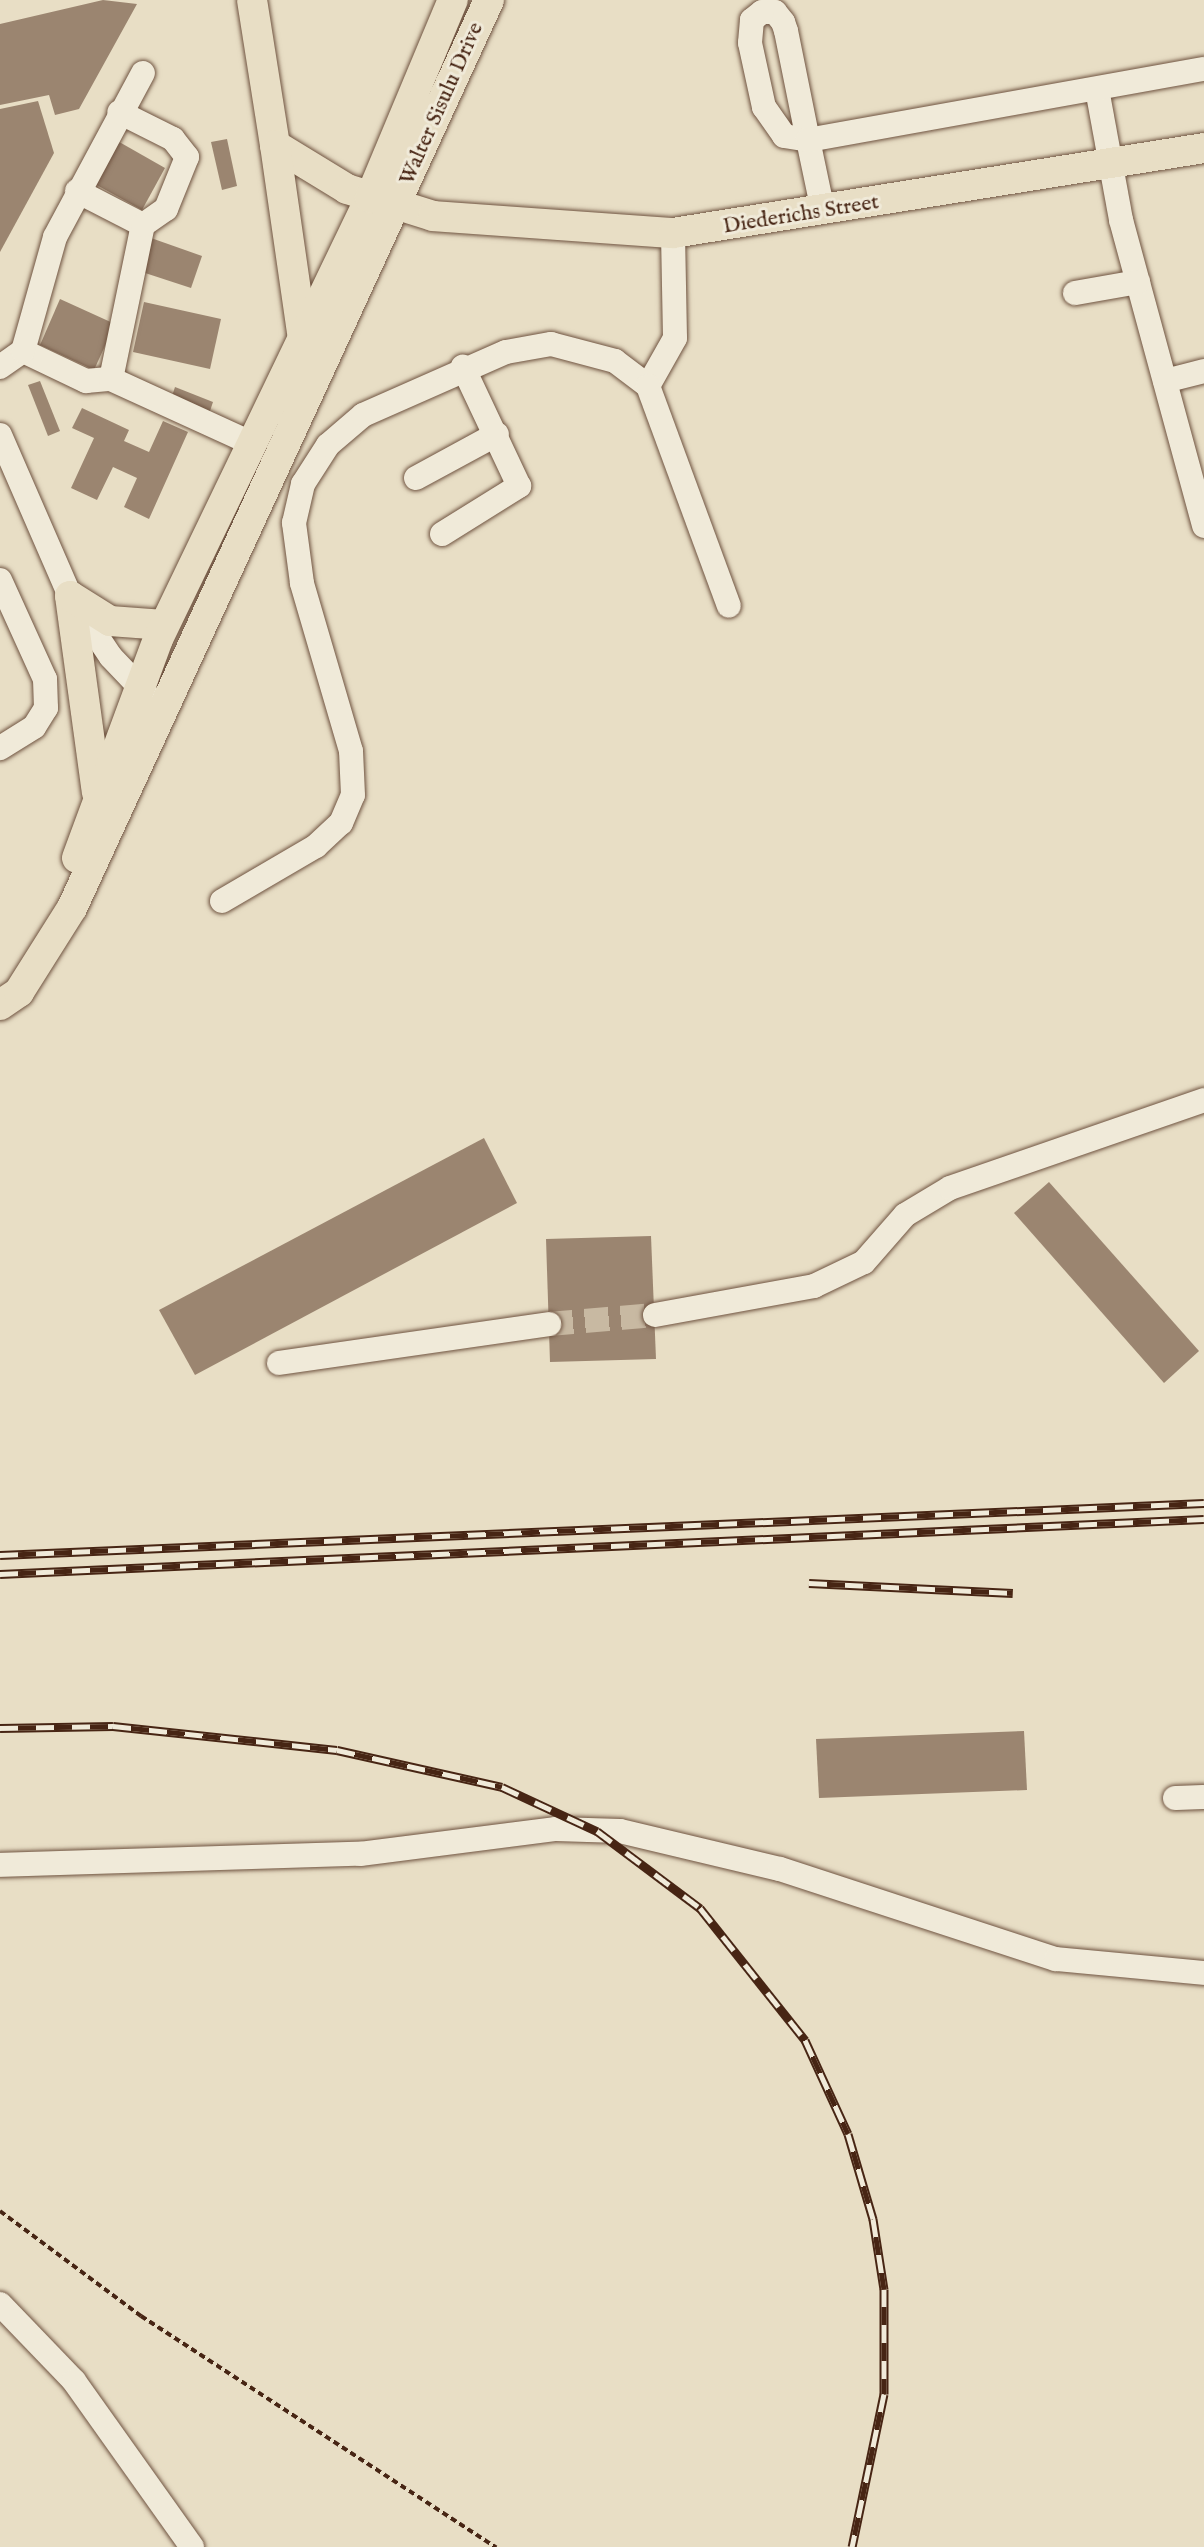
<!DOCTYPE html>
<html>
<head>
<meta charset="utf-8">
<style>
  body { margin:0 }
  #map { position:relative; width:1204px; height:2547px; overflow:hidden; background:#e8dec5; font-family:"IM FELL English",serif }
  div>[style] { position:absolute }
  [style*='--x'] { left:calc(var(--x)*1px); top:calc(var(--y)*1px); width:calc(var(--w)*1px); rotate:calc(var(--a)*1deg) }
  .building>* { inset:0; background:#9b8570 }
  .minor-tunnel>* { height:24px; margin-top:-12px; transform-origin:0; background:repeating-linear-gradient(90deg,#c8b9a2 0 24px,transparent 0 36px) }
  .path>* { height:4px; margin-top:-2px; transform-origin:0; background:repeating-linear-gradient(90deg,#472514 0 6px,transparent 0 10px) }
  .roads { filter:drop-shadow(0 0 2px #6f5340) drop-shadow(0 0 2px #6f5340) }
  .minor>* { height:24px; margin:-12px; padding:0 12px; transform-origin:12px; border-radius:12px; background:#f0ead9 }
  .major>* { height:30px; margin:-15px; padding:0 15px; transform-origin:15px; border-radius:15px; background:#e8dec5 }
  .rail>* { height:9px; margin-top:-4.5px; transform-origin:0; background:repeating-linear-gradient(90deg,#f0ead9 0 18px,#472514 0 36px); box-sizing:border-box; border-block:2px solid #472514 }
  span { translate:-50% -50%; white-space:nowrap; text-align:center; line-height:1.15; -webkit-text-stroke:6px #f0ead9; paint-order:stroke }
  .street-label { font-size:22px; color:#472514 }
</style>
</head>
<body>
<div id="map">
  <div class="building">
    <i style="clip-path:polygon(103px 0,137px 4px,79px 109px,55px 115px,49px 95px,0 105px,0 24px)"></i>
    <i style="clip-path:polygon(38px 101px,54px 153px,0 252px,0 109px)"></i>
    <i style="clip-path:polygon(107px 135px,165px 168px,142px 210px,84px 178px)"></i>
    <i style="clip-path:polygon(227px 139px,237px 186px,222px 190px,211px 142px)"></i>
    <i style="clip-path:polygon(151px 238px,202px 256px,191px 288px,139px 271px)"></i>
    <i style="clip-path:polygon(60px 299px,115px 324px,94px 370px,40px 345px)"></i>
    <i style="clip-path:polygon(144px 302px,221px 319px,210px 369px,133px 352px)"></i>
    <i style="clip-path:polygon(40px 381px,60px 431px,48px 436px,28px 385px)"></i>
    <i style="clip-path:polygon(175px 387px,213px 402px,209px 414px,171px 399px)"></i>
    <i style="clip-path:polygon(82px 408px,129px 430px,124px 441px,149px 452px,163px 421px,188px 432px,149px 519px,124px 507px,137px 478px,113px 467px,97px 500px,71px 488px,94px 438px,72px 428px)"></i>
    <i style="clip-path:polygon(484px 1138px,517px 1203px,195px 1375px,159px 1310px)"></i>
    <i style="clip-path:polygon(1049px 1182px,1199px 1351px,1164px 1383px,1014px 1213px)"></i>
    <i style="clip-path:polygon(651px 1236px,656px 1359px,550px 1362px,546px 1239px)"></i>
    <i style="clip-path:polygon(1024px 1731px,1027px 1790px,819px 1798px,816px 1739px)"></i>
  </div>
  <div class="minor-tunnel">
    <i style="--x:549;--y:1324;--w:106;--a:-4.9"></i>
  </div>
  <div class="path">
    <i style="--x:0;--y:2211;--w:176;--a:36.7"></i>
    <i style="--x:141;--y:2316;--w:424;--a:33.1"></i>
  </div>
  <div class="roads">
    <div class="minor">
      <i style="--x:1097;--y:89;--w:133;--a:79.6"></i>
      <i style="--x:1121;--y:220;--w:317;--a:74.8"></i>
      <i style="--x:77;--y:191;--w:74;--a:27.3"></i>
      <i style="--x:823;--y:211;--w:73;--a:-101.9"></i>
      <i style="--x:808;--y:140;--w:111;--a:-101.4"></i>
      <i style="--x:786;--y:31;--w:9;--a:-108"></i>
      <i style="--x:783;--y:22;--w:13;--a:-129"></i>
      <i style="--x:775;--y:12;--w:13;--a:180"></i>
      <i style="--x:762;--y:12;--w:13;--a:141"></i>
      <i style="--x:752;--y:20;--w:23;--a:95"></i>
      <i style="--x:750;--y:43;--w:66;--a:77.7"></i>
      <i style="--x:764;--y:107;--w:35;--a:55"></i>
      <i style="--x:784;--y:136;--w:24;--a:9"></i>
      <i style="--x:808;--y:140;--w:402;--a:-10.2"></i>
      <i style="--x:1075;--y:293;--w:64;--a:-9.9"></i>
      <i style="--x:23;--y:351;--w:70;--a:25.5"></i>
      <i style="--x:86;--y:381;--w:25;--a:-5"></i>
      <i style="--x:111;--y:379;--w:156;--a:24.6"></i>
      <i style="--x:0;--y:367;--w:28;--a:-35"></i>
      <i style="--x:23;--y:351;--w:118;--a:-74.3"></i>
      <i style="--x:55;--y:237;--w:186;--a:-61.8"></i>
      <i style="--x:111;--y:379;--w:157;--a:-78.3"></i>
      <i style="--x:143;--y:225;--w:28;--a:-35"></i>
      <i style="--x:166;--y:209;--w:56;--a:-68"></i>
      <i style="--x:187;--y:157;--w:23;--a:-128"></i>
      <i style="--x:173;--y:139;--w:60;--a:-153.4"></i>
      <i style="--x:1165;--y:381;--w:40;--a:-14.4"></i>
      <i style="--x:648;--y:386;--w:55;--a:-60.6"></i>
      <i style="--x:675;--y:338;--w:105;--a:-91.1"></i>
      <i style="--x:0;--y:435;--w:176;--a:66.5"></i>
      <i style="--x:70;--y:596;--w:73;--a:56.1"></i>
      <i style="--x:111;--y:657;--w:59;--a:46.4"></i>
      <i style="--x:416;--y:478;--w:92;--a:-28.5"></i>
      <i style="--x:442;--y:534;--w:91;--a:-31.9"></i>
      <i style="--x:519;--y:486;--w:132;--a:-115.2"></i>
      <i style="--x:0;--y:580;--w:109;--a:65.6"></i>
      <i style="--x:45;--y:679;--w:29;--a:88"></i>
      <i style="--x:46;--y:708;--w:22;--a:122"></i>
      <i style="--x:34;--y:727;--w:40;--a:148"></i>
      <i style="--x:222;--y:901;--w:109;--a:-30.3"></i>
      <i style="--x:316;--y:846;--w:34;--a:-43"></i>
      <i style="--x:341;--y:823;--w:30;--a:-67"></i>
      <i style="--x:353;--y:795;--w:44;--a:-92.6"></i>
      <i style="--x:351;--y:751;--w:175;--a:-106.3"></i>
      <i style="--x:302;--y:583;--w:61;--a:-97.6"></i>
      <i style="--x:294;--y:523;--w:40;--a:-77"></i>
      <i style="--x:303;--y:484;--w:46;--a:-57.3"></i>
      <i style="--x:328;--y:445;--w:46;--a:-40.6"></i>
      <i style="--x:363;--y:415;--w:156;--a:-23.8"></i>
      <i style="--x:506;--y:352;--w:46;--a:-10.1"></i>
      <i style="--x:551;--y:344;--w:66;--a:14.9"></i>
      <i style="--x:615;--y:361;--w:41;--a:37.1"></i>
      <i style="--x:648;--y:386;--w:234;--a:69.8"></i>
      <i style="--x:655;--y:1315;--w:162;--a:-10.3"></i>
      <i style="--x:814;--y:1286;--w:55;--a:-25.6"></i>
      <i style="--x:864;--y:1262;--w:62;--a:-48.9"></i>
      <i style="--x:905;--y:1215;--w:52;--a:-31"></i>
      <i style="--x:950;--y:1188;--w:269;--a:-19.1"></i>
      <i style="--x:279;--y:1363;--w:273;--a:-8.2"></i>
      <i style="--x:1175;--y:1798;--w:29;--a:-2"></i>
      <i style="--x:0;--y:1865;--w:360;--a:-1.8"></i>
      <i style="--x:360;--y:1854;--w:198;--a:-7.3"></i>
      <i style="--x:556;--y:1829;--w:64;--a:1.8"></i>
      <i style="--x:620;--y:1831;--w:164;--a:13.4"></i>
      <i style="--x:780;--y:1869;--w:290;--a:18.1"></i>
      <i style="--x:1056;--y:1959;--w:149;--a:5.4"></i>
      <i style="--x:0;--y:2304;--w:107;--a:46.1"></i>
      <i style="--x:74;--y:2381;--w:204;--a:54.6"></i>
    </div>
    <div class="major">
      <i style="--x:252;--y:0;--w:147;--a:81"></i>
      <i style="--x:275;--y:145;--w:84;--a:31.4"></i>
      <i style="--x:347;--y:189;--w:90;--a:17.4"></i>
      <i style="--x:433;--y:216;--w:241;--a:4.1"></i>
      <i style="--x:673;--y:233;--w:538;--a:-9.09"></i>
      <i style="--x:275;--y:145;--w:190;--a:81.8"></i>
      <i style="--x:70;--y:596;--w:198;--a:82.2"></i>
      <i style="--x:70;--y:596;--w:47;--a:32"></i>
      <i style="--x:110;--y:621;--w:54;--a:4.2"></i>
      <i style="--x:77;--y:858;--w:233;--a:-69.7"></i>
      <i style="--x:158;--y:639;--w:489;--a:-64.3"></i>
      <i style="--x:370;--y:198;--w:215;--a:-67.3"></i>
      <i style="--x:0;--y:1005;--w:23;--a:-34"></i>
      <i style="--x:19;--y:992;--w:99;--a:-57.8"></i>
      <i style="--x:72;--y:908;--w:999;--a:-65.33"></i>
    </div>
  </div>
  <div class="rail">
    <i style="--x:0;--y:1555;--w:1205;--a:-2.47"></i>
    <i style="--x:0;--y:1574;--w:1205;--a:-2.62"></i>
    <i style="--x:809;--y:1583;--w:204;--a:2.8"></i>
    <i style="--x:0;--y:1728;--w:113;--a:-1"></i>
    <i style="--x:113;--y:1726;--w:225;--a:6.1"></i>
    <i style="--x:337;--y:1750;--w:169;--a:12.6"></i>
    <i style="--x:502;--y:1787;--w:105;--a:24.9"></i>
    <i style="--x:597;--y:1831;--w:129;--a:36.8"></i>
    <i style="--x:700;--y:1908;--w:169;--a:51.5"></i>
    <i style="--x:805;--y:2040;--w:103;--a:65.4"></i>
    <i style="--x:848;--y:2134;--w:89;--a:73.6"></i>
    <i style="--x:873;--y:2219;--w:71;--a:81.1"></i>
    <i style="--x:884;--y:2289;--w:105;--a:90"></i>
    <i style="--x:884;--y:2394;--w:156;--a:101.8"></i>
  </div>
  <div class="street-label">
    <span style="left:442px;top:104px;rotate:-66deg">Walter Sisulu Drive</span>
    <span style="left:801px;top:215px;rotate:-9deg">Diederichs Street</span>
  </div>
</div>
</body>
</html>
